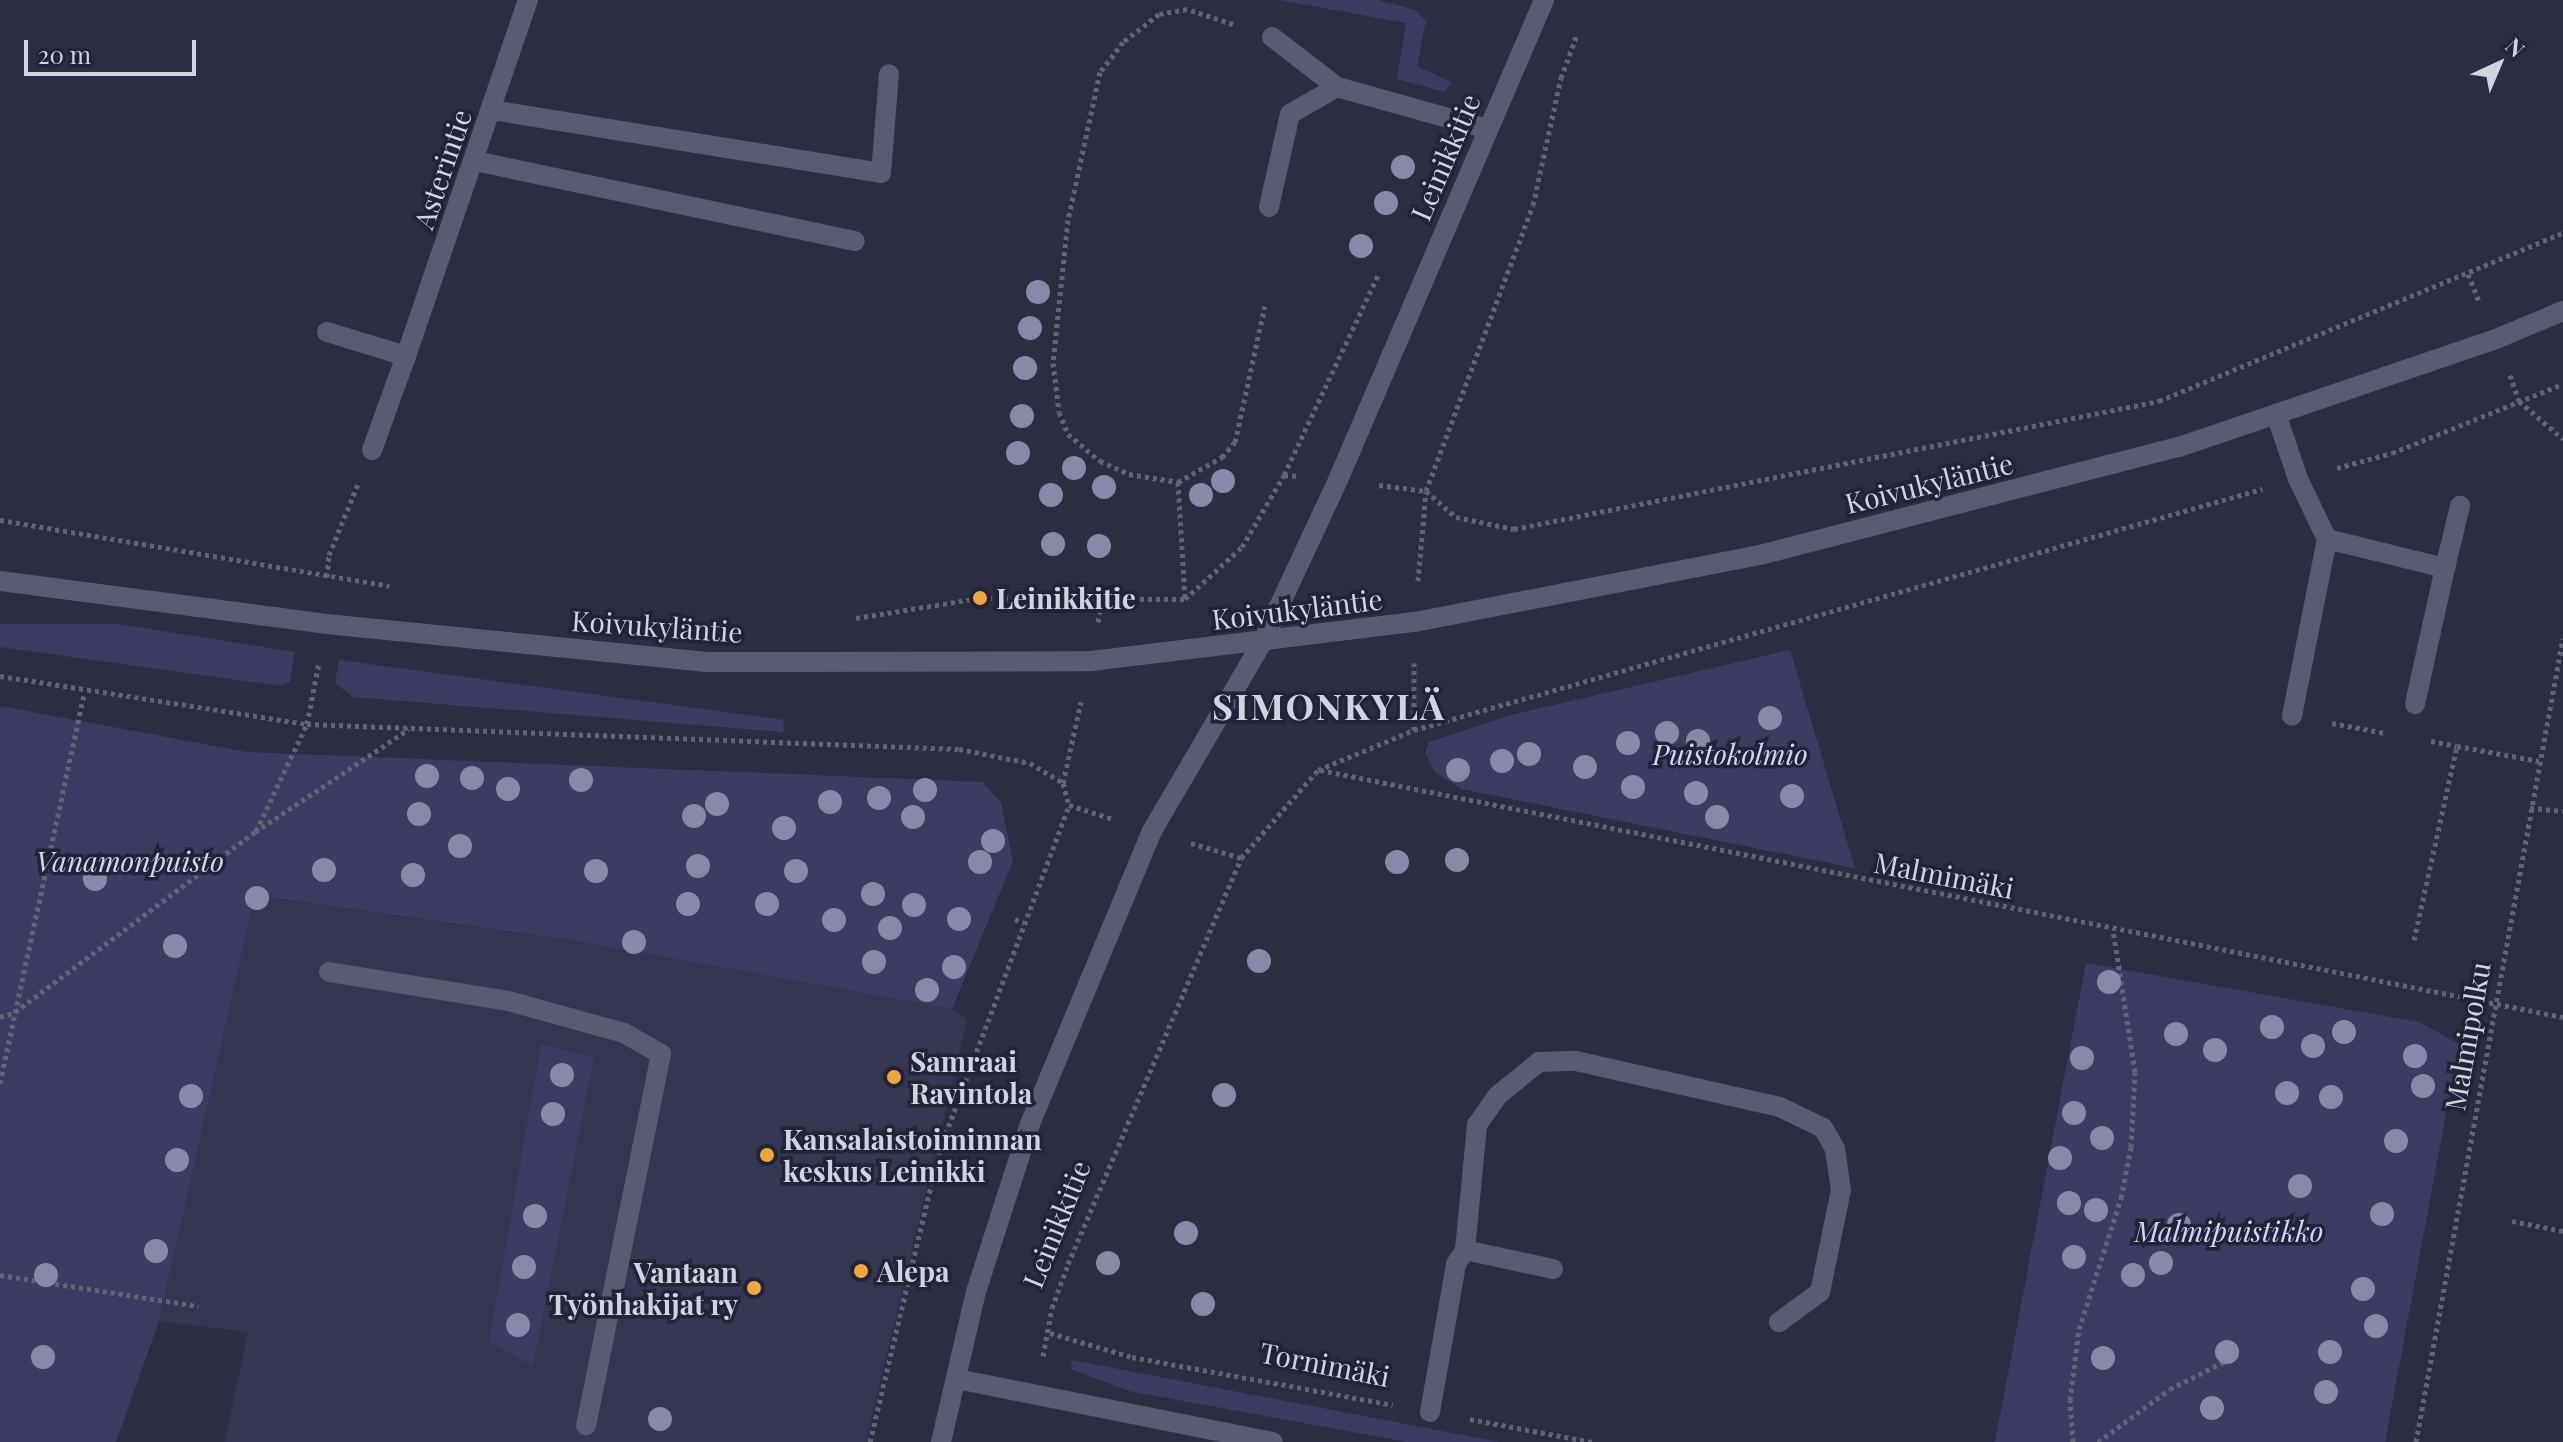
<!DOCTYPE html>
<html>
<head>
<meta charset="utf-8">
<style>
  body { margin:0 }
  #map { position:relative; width:2563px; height:1442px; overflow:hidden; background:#2c2d42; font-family:"Playfair Display",serif }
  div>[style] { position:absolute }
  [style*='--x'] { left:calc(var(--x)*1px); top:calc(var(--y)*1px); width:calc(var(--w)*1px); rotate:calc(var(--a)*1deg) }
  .built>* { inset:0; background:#353651 }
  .green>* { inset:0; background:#3c3c63 }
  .path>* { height:5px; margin-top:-2.5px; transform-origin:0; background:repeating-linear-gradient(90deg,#626376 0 4px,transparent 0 8px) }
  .lane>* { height:20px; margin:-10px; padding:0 10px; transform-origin:10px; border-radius:10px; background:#5a5b73 }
  .street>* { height:20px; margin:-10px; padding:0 10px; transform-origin:10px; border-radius:10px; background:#5a5b73 }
  .secondary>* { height:20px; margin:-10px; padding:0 10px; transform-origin:10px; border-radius:10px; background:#5a5b73 }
  .trees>* { width:24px; height:24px; margin:-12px; border-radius:50%; background:#8889a8 }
  .dots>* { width:22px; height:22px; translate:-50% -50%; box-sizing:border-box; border:4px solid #232338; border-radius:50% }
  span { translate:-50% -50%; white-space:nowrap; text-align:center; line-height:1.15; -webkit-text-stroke:7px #232338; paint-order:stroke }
  .street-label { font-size:28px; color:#d2d3e1 }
  .poi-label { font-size:28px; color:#d2d3e1; font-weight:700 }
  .left { translate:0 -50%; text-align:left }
  .right { translate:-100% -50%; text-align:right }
  .park-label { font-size:28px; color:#d3d4fb; font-style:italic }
  .district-label { font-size:36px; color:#d2d3e1; font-weight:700; letter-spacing:2px }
  .north { position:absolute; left:2459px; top:24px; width:80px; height:80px; -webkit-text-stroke:6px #232338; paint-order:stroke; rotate:44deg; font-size:22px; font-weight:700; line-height:32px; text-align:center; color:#d2d3e1 }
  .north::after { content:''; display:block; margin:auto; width:28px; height:36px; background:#d2d3e1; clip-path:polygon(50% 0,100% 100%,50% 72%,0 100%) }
  .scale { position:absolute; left:24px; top:40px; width:172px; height:36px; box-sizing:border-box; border:4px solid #d2d3e1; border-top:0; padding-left:10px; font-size:24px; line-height:28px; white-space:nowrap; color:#d2d3e1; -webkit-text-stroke:6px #232338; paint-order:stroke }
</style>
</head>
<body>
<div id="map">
  <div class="built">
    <i style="clip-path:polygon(255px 895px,565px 939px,952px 1009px,967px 1020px,866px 1442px,225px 1442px,248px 1332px,159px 1321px)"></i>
  </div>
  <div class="green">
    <i style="clip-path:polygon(1279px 0,1378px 0,1415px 10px,1426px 21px,1417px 66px,1451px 82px,1445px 92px,1397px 79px,1406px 23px)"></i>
    <i style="clip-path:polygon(0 624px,118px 624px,295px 652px,290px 682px,281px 686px,0 647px)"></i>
    <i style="clip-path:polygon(1790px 650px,1855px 868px,1462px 789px,1435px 772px,1425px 753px,1429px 742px,1511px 715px)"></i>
    <i style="clip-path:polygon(339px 660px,784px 720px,783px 732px,353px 697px,335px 683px)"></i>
    <i style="clip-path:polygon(0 706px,247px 752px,982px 782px,1001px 803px,1013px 861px,952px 1009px,565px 939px,255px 895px,159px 1321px,116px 1442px,0 1442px)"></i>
    <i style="clip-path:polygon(2086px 963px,2419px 1022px,2459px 1044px,2385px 1442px,1995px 1442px)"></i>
    <i style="clip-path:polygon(541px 1044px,594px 1058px,533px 1366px,489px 1342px)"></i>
    <i style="clip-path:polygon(1072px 1360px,1499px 1442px,1407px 1442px,1129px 1391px,1071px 1369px)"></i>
  </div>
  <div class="path">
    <i style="--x:1233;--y:24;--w:48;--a:-161.9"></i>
    <i style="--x:1187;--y:9;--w:28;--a:170"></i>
    <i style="--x:1159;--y:14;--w:46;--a:142.1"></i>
    <i style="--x:1123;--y:42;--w:38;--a:127"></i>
    <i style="--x:1100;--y:72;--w:151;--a:102.2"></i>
    <i style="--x:1068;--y:220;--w:144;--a:96"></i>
    <i style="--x:1053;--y:363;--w:49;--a:83"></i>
    <i style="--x:1059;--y:412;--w:24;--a:68"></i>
    <i style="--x:1068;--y:434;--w:42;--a:40.2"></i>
    <i style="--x:1100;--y:461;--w:32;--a:24"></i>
    <i style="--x:1129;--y:474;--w:50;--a:9.3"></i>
    <i style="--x:1178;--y:482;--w:51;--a:-29.6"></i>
    <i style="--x:1222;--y:457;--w:20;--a:-49"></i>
    <i style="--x:1235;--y:442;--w:139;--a:-77.6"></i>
    <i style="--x:2468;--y:274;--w:31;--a:68"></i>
    <i style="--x:2510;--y:375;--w:28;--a:71"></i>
    <i style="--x:2519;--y:401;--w:58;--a:40.8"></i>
    <i style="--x:2337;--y:468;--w:57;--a:-15.3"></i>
    <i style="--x:2392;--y:453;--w:184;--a:-22"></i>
    <i style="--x:1284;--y:475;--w:223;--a:-64.8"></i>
    <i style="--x:1178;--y:482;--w:117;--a:86.6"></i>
    <i style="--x:1379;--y:485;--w:47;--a:7.3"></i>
    <i style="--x:1426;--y:491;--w:40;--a:41"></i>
    <i style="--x:1456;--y:517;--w:59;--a:11.7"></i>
    <i style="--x:1514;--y:529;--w:658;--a:-11.22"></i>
    <i style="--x:2159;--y:401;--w:438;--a:-22.6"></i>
    <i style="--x:0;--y:520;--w:395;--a:9.6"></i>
    <i style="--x:327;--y:577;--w:22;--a:-85"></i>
    <i style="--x:329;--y:555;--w:77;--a:-67.8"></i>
    <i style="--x:1418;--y:581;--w:90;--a:-84.9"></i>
    <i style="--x:1426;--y:491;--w:305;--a:-69.5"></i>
    <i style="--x:1533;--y:205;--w:130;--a:-77.6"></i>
    <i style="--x:1561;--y:78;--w:44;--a:-69.9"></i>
    <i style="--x:856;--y:618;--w:126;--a:-9.2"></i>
    <i style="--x:980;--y:598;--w:205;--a:0.3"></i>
    <i style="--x:1185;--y:599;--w:77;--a:-42.4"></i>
    <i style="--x:1242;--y:547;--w:83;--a:-59.7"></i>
    <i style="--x:1284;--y:475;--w:14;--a:4"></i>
    <i style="--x:1098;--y:622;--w:23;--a:-80"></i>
    <i style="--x:0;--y:676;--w:311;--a:8.9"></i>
    <i style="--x:307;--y:724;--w:652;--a:2.2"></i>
    <i style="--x:959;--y:749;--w:72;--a:11.2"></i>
    <i style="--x:1030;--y:763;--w:39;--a:31"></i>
    <i style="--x:1063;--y:783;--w:23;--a:75"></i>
    <i style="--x:1069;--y:805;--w:46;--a:17.7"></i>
    <i style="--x:2332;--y:723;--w:54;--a:10.7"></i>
    <i style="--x:1414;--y:730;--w:67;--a:-90"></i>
    <i style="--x:2431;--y:741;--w:26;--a:11"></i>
    <i style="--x:1320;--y:770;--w:1267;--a:11.24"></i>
    <i style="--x:1063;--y:783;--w:83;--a:-77.5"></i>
    <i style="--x:2530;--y:808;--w:33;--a:5"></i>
    <i style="--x:256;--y:831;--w:119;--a:-64.5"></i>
    <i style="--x:307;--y:724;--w:63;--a:-79"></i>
    <i style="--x:1191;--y:843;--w:52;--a:16.7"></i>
    <i style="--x:1241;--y:858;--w:117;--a:-48.8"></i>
    <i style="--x:1318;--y:770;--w:104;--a:-22.6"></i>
    <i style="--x:1414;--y:730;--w:882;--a:-15.87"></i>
    <i style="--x:1015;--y:919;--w:10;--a:24"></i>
    <i style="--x:2414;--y:940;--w:199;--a:-77.5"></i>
    <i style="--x:2457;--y:746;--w:83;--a:10.4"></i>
    <i style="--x:0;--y:1017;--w:16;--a:-18"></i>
    <i style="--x:15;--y:1012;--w:300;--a:-36.9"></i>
    <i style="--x:255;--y:832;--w:185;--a:-33.8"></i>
    <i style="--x:0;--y:1083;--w:399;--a:-77.8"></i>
    <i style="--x:2512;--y:1221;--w:52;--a:11.1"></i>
    <i style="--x:0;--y:1275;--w:201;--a:8.9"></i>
    <i style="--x:1050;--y:1333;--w:85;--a:16.3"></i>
    <i style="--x:1132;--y:1357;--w:265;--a:10.4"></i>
    <i style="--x:1043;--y:1356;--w:49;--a:-79.4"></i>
    <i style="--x:1052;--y:1308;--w:47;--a:-70"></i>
    <i style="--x:1068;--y:1264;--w:441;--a:-66.9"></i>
    <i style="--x:1470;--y:1419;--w:124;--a:10.7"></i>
    <i style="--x:870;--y:1442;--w:301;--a:-76.6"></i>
    <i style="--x:940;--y:1149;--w:367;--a:-69.4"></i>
    <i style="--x:2073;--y:1442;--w:42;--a:-94.1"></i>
    <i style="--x:2070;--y:1400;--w:72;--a:-82.8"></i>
    <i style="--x:2079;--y:1329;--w:138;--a:-72.2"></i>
    <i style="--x:2121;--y:1198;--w:52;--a:-78.9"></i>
    <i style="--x:2131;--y:1147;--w:75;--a:-86.9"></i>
    <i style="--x:2135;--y:1072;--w:144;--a:-98.8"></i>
    <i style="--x:2098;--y:1442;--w:89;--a:-36.4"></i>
    <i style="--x:2170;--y:1389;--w:78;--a:-26.6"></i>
    <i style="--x:2416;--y:1442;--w:817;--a:-79.64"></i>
  </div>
  <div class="lane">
    <i style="--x:1272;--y:37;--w:82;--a:37.6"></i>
    <i style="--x:492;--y:110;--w:394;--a:9.2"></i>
    <i style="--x:881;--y:173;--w:99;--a:-85.4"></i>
    <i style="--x:475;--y:161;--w:388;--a:11.9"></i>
    <i style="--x:1269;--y:207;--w:95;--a:-77.3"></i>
    <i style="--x:1290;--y:114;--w:54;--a:-29.9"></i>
    <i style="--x:1337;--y:87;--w:156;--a:15.6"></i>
    <i style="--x:2276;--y:414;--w:69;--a:71.3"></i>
    <i style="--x:2298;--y:479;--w:67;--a:64.2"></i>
    <i style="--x:2327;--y:539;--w:180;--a:101.2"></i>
    <i style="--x:2327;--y:539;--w:122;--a:13.8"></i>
    <i style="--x:2445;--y:568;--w:64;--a:-76.4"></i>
    <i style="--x:2415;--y:704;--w:139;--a:-77.6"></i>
    <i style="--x:329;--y:972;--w:181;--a:9.2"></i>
    <i style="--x:508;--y:1001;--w:120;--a:15.4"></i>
    <i style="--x:624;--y:1033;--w:43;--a:29.6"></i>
    <i style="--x:661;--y:1054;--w:379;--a:101.4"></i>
    <i style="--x:1553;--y:1269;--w:90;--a:-167.8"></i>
    <i style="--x:1465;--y:1250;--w:126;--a:-84.5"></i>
    <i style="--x:1477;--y:1125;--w:35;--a:-55"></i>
    <i style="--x:1497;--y:1096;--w:54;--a:-39"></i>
    <i style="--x:1539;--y:1062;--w:37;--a:-2"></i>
    <i style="--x:1576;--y:1061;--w:209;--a:12.7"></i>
    <i style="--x:1780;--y:1107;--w:48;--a:26"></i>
    <i style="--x:1823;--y:1128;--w:24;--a:60"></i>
    <i style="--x:1835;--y:1149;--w:41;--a:81.7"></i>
    <i style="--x:1841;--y:1190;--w:104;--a:101.6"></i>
    <i style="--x:1820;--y:1292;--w:51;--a:143.8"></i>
    <i style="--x:1430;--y:1412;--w:150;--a:-80"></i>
    <i style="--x:1456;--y:1264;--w:17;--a:-57"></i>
  </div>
  <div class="street">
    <i style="--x:327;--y:332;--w:83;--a:16.9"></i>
    <i style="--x:406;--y:356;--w:376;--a:-71.1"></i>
    <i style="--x:372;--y:450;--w:100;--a:-70.1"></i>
    <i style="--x:1262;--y:643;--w:180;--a:-65"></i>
    <i style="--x:1338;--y:480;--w:522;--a:-66.77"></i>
    <i style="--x:957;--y:1379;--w:322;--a:11.3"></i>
  </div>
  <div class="secondary">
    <i style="--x:0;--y:581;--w:329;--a:7.5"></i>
    <i style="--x:326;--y:624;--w:380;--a:5.7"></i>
    <i style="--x:704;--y:662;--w:387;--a:-0.1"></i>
    <i style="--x:1091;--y:661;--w:326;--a:-6.9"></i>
    <i style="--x:1415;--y:622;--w:351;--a:-11"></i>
    <i style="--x:1760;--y:555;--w:433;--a:-14.5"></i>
    <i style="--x:2179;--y:447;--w:335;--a:-18.8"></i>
    <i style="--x:2496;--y:339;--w:73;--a:-22.7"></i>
    <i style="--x:941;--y:1442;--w:154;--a:-76.9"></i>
    <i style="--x:976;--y:1292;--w:176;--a:-72.2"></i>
    <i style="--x:1030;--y:1124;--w:317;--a:-67.4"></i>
    <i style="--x:1152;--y:831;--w:218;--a:-59.7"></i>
  </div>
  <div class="trees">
    <i style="left:1403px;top:167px"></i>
    <i style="left:1386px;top:203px"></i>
    <i style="left:1361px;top:246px"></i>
    <i style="left:1038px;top:292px"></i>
    <i style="left:1030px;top:328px"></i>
    <i style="left:1025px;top:368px"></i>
    <i style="left:1022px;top:416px"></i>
    <i style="left:1018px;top:453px"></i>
    <i style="left:1074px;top:468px"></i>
    <i style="left:1223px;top:481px"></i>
    <i style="left:1104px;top:487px"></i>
    <i style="left:1051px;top:495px"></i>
    <i style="left:1201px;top:495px"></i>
    <i style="left:1053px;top:544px"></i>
    <i style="left:1099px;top:546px"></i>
    <i style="left:1770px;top:718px"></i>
    <i style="left:1667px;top:733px"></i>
    <i style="left:1698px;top:741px"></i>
    <i style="left:1628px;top:743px"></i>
    <i style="left:1529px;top:754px"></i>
    <i style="left:1502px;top:761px"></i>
    <i style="left:1585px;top:767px"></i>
    <i style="left:1458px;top:770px"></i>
    <i style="left:427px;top:776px"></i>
    <i style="left:472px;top:778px"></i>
    <i style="left:581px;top:780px"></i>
    <i style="left:1633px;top:787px"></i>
    <i style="left:508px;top:789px"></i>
    <i style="left:925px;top:790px"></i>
    <i style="left:1696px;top:793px"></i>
    <i style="left:1792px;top:796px"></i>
    <i style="left:879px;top:798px"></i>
    <i style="left:830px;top:802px"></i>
    <i style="left:717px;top:804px"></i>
    <i style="left:419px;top:814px"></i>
    <i style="left:694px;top:816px"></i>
    <i style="left:913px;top:817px"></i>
    <i style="left:1717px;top:817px"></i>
    <i style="left:784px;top:828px"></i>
    <i style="left:993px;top:841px"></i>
    <i style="left:460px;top:846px"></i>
    <i style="left:1457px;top:860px"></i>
    <i style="left:980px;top:862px"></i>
    <i style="left:1397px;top:862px"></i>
    <i style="left:698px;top:866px"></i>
    <i style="left:324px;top:870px"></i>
    <i style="left:596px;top:871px"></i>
    <i style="left:796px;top:871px"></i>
    <i style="left:413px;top:875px"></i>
    <i style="left:95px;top:879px"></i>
    <i style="left:873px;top:894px"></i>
    <i style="left:257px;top:898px"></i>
    <i style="left:688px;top:904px"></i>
    <i style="left:767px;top:904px"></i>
    <i style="left:914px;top:905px"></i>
    <i style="left:959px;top:919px"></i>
    <i style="left:834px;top:920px"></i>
    <i style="left:890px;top:928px"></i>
    <i style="left:634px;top:942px"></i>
    <i style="left:175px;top:946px"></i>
    <i style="left:1259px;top:961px"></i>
    <i style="left:874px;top:962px"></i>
    <i style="left:954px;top:967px"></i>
    <i style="left:2109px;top:982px"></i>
    <i style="left:927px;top:990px"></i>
    <i style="left:2272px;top:1027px"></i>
    <i style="left:2344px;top:1032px"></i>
    <i style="left:2176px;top:1034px"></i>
    <i style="left:2313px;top:1046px"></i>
    <i style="left:2215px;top:1050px"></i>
    <i style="left:2415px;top:1056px"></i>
    <i style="left:2082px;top:1058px"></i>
    <i style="left:562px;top:1075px"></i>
    <i style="left:2423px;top:1086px"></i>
    <i style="left:2287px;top:1093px"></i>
    <i style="left:1224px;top:1095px"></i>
    <i style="left:191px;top:1096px"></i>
    <i style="left:2331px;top:1097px"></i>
    <i style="left:2074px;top:1113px"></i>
    <i style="left:553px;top:1114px"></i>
    <i style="left:2102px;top:1138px"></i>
    <i style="left:2396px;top:1141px"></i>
    <i style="left:2060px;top:1158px"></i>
    <i style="left:177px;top:1160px"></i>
    <i style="left:2300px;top:1186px"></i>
    <i style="left:2069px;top:1203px"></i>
    <i style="left:2096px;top:1210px"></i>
    <i style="left:2382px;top:1214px"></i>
    <i style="left:535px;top:1216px"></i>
    <i style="left:2179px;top:1225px"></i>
    <i style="left:1186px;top:1233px"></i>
    <i style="left:156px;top:1251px"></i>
    <i style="left:2074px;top:1257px"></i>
    <i style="left:1108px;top:1263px"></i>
    <i style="left:2161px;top:1263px"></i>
    <i style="left:524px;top:1267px"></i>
    <i style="left:46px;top:1275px"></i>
    <i style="left:2133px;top:1275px"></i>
    <i style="left:2363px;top:1289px"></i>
    <i style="left:1203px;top:1304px"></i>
    <i style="left:518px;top:1325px"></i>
    <i style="left:2376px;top:1326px"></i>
    <i style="left:2227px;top:1352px"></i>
    <i style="left:2330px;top:1352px"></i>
    <i style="left:43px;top:1357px"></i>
    <i style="left:2103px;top:1358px"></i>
    <i style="left:2326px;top:1392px"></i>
    <i style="left:2212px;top:1408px"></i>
    <i style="left:660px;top:1419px"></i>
  </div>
  <div class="dots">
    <i style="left:980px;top:598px;background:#efa73d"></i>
    <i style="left:894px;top:1077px;background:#efa73d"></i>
    <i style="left:767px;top:1155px;background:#efa73d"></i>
    <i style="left:861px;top:1271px;background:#efa73d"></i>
    <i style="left:754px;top:1288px;background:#efa73d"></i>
  </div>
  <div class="street-label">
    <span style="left:1445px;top:157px;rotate:-67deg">Leinikkitie</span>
    <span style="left:442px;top:169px;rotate:-71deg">Asterintie</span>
    <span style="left:1929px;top:483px;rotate:-14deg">Koivukyläntie</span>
    <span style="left:1297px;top:609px;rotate:-7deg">Koivukyläntie</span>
    <span style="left:657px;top:626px;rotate:4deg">Koivukyläntie</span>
    <span style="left:1944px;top:875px;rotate:11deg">Malmimäki</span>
    <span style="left:2467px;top:1036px;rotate:-80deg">Malmipolku</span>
    <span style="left:1056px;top:1224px;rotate:-68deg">Leinikkitie</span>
    <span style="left:1325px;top:1364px;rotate:11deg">Tornimäki</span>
  </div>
  <div class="poi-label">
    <span class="left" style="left:996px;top:598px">Leinikkitie</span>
    <span class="left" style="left:910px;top:1077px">Samraai<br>Ravintola</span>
    <span class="left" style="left:783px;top:1155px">Kansalaistoiminnan<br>keskus Leinikki</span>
    <span class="left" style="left:877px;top:1271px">Alepa</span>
    <span class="right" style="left:738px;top:1288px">Vantaan<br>Työnhakijat ry</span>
  </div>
  <div class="park-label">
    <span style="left:1730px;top:754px">Puistokolmio</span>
    <span style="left:130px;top:861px">Vanamonpuisto</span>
    <span style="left:2229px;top:1231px">Malmipuistikko</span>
  </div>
  <div class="district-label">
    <span style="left:1329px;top:706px">SIMONKYLÄ</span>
  </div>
  <div class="north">N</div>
  <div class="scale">20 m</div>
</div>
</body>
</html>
